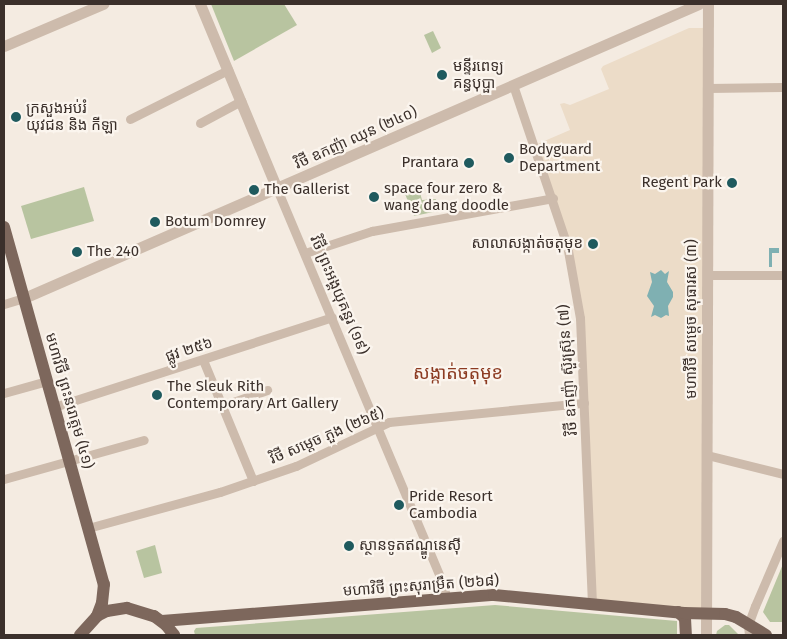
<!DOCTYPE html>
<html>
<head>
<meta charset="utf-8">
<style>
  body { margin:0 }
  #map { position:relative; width:787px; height:639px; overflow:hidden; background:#f4ebe1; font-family:"Fira Sans","Noto Sans Khmer",sans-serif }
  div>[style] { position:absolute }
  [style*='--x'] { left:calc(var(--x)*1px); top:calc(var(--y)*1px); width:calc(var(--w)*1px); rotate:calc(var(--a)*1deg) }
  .green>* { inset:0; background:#b8c4a0 }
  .plaza>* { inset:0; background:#ecdcc8 }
  .water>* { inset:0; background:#7fb0b2 }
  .minor>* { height:9px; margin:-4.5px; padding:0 4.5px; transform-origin:4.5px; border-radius:4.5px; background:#cdbbac }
  .tertiary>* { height:11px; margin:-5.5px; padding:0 5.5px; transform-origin:5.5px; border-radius:5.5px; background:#cdbbac }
  .primary>* { height:12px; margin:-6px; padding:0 6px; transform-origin:6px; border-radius:6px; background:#7d675c }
  .dots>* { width:14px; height:14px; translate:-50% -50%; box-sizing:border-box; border:2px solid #fbf5ee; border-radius:50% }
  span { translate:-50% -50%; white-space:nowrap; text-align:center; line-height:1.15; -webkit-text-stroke:4.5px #fbf5ee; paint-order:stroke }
  .poi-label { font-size:15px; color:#3b302b }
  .left { translate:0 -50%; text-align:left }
  .right { translate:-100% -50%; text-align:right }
  .street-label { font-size:15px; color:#3b302b }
  .quarter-label { font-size:18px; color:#8c3b22 }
  .frame { position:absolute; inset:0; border:5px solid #3b302b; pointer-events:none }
</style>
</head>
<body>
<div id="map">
  <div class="green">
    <i style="clip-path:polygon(211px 4px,284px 4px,297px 25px,234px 61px)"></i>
    <i style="clip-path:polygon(433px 31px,441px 48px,432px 53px,424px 35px)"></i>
    <i style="clip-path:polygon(84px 187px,94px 221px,31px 239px,21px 206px)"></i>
    <i style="clip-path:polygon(419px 189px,422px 200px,436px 199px,438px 211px,414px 216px,405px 194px)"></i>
    <i style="clip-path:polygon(155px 545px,162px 573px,144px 578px,136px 551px)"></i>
    <i style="clip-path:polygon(783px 564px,783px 622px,770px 622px,763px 612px)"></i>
    <i style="clip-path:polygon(495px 605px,677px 621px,677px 635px,195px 635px,194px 631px,196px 628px)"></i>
    <i style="clip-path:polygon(725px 625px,729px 625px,739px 635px,716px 635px,717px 631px)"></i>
  </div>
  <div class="plaza">
    <i style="clip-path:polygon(689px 28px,708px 28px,706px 614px,592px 603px,580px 318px,567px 245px,535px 145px,570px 130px,560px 104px,564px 103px,570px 105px,609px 89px,601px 69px,603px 66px)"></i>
  </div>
  <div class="water">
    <i style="clip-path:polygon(769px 248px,779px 248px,779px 253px,772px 253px,772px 267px,769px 267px)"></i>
    <i style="clip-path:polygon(661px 270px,665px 274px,669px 271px,667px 282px,673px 292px,673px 297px,668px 306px,669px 316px,666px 315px,661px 318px,655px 315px,651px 317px,654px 306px,647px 296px,652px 282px,650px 272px,655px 274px)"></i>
  </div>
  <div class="minor">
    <i style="--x:513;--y:85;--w:169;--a:71.4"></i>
    <i style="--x:567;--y:245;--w:74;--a:79.9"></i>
    <i style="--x:580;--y:318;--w:285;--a:87.6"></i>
    <i style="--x:708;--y:88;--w:75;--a:-0.8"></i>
    <i style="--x:130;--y:119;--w:110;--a:-26.6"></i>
    <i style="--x:200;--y:123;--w:47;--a:-28.2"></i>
    <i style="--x:277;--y:189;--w:431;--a:67.2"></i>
    <i style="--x:444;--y:586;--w:13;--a:81"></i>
    <i style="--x:305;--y:253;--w:71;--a:-18.2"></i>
    <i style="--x:372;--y:231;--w:184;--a:-10.3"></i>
    <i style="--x:708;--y:275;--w:75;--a:0"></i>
    <i style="--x:4;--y:304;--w:21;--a:-17"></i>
    <i style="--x:203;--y:360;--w:131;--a:67.5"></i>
    <i style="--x:4;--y:393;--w:45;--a:-15.6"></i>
    <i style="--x:222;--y:406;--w:48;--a:-19.6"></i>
    <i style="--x:54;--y:407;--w:292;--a:-17.9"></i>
    <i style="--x:707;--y:455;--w:78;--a:14"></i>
    <i style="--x:4;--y:479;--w:145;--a:-15.6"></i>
    <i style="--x:88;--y:528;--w:137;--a:-15.3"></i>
    <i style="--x:220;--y:492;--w:80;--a:-18.9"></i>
    <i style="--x:296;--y:466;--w:103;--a:-25.3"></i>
    <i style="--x:389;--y:422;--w:196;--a:-5.6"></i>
    <i style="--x:749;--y:635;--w:10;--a:-96"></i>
    <i style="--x:748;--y:625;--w:20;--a:-70"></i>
    <i style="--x:755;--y:606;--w:71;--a:-66.7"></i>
  </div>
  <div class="tertiary">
    <i style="--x:200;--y:4;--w:200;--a:67.4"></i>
    <i style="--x:4;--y:46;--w:108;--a:-23"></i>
    <i style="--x:24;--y:298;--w:736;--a:-23.54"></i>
    <i style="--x:706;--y:635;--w:631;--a:-89.82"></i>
  </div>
  <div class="primary">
    <i style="--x:4;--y:227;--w:371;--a:74.4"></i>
    <i style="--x:104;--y:584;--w:19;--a:96"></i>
    <i style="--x:102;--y:603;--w:14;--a:111"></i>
    <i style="--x:678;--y:612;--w:9;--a:41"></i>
    <i style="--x:685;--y:618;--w:17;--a:87"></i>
    <i style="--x:162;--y:621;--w:333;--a:-4.5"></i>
    <i style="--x:494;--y:595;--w:191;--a:5.4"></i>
    <i style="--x:684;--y:613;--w:41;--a:1.4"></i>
    <i style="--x:725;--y:614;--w:11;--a:15"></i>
    <i style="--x:736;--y:617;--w:35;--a:31"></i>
    <i style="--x:80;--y:635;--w:25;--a:-48"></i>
    <i style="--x:97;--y:616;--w:11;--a:-27"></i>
    <i style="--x:107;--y:611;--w:20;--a:-9"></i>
    <i style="--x:127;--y:608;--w:28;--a:17"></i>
    <i style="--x:154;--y:616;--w:15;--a:37"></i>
    <i style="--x:166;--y:625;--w:13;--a:51"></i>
  </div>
  <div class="dots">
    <i style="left:442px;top:75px;background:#1f5a5e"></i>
    <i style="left:16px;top:117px;background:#1f5a5e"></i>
    <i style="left:509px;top:158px;background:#1f5a5e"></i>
    <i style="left:469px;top:163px;background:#1f5a5e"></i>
    <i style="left:732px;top:183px;background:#1f5a5e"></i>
    <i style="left:254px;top:190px;background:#1f5a5e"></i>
    <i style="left:374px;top:197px;background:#1f5a5e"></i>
    <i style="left:155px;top:222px;background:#1f5a5e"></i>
    <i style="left:593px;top:244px;background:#1f5a5e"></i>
    <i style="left:77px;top:252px;background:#1f5a5e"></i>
    <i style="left:157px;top:395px;background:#1f5a5e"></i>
    <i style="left:399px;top:505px;background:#1f5a5e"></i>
    <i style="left:349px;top:546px;background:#1f5a5e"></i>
  </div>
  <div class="poi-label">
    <span class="left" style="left:453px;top:75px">មន្ទីរពេទ្យ<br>គន្ធបុប្ផា</span>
    <span class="left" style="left:26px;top:117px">ក្រសួងអប់រំ<br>យុវជន និង កីឡា</span>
    <span class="left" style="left:519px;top:158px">Bodyguard<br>Department</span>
    <span class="right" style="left:459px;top:163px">Prantara</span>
    <span class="right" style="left:722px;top:183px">Regent Park</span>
    <span class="left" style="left:384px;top:197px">space four zero &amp;<br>wang dang doodle</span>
    <span class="left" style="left:264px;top:190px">The Gallerist</span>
    <span class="left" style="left:165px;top:222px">Botum Domrey</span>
    <span class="right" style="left:583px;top:244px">សាលាសង្កាត់ចតុមុខ</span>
    <span class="left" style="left:87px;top:252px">The 240</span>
    <span class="left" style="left:167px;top:395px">The Sleuk Rith<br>Contemporary Art Gallery</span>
    <span class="left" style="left:409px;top:505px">Pride Resort<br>Cambodia</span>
    <span class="left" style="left:359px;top:546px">ស្ថានទូតឥណ្ឌូនេស៊ី</span>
  </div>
  <div class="street-label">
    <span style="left:356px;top:138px;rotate:-24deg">វិថី ឧកញ៉ា ឈុន (២៤០)</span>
    <span style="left:339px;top:295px;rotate:67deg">វិថី ព្រះអង្គយុគន្ធរ (១៩)</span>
    <span style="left:692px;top:319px;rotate:-90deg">មហាវិថី សម្តេច សុធារស (៣)</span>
    <span style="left:189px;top:350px;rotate:-18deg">ផ្លូវ ២៥៦</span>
    <span style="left:568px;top:370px;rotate:-94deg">វិថី ឧកញ៉ា ស៊ួរស៊្រុន (៧)</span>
    <span style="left:69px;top:401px;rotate:74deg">មហាវិថី ព្រះនរោត្តម (៤១)</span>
    <span style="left:327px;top:436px;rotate:-23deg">វិថី សម្តេច ភួង (២៦៥)</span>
    <span style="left:421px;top:586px;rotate:-4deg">មហាវិថី ព្រះសុរាម្រឹត (២៦៨)</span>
  </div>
  <div class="quarter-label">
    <span style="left:458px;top:373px">សង្កាត់ចតុមុខ</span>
  </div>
  <div class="frame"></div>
</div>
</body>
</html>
